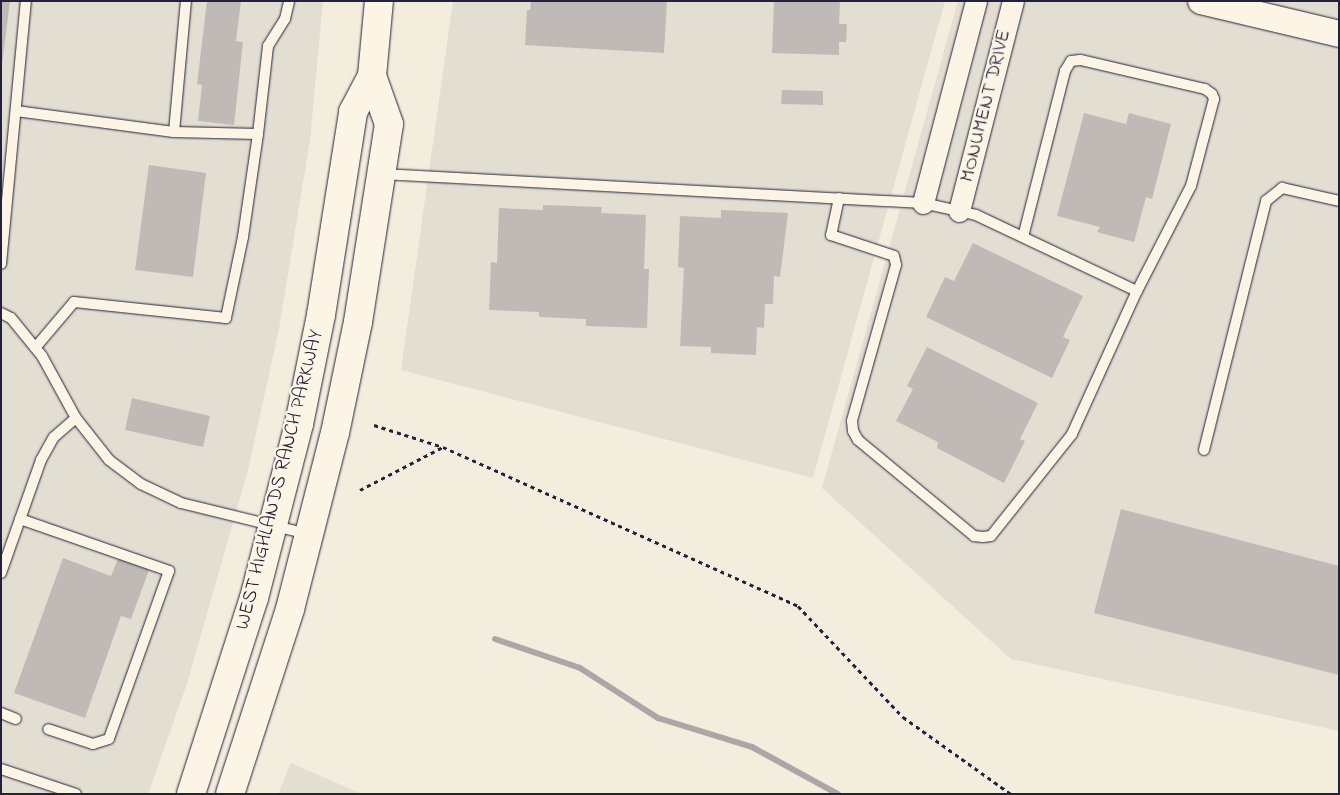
<!DOCTYPE html>
<html>
<head>
<meta charset="utf-8">
<style>
  body { margin:0 }
  #map { position:relative; width:1340px; height:795px; overflow:hidden; background:#f3edde; font-family:"Indie Flower",sans-serif }
  div>[style] { position:absolute }
  [style*='--x'] { left:calc(var(--x)*1px); top:calc(var(--y)*1px); width:calc(var(--w)*1px); rotate:calc(var(--a)*1deg) }
  .built>* { inset:0; background:#e3ded2 }
  .stream>* { height:6px; margin:-3px; padding:0 3px; transform-origin:3px; border-radius:3px; background:#aca7a6 }
  .building>* { inset:0; background:#bfbab6 }
  .path>* { height:3px; margin-top:-1.5px; transform-origin:0; background:repeating-linear-gradient(90deg,#22223b 0 4px,transparent 0 8px) }
  .roads { filter:drop-shadow(0 0 1px #22223b) drop-shadow(0 0 1px #22223b) }
  .service>* { height:10px; margin:-5px; padding:0 5px; transform-origin:5px; border-radius:5px; background:#fcf5e5 }
  .minor>* { height:21px; margin:-10.5px; padding:0 10.5px; transform-origin:10.5px; border-radius:10.5px; background:#fcf5e5 }
  .tertiary>* { height:26px; margin:-13px; padding:0 13px; transform-origin:13px; border-radius:13px; background:#fcf5e5 }
  .primary>* { height:28px; margin:-14px; padding:0 14px; transform-origin:14px; border-radius:14px; background:#fcf5e5 }
  span { translate:-50% -50%; white-space:nowrap; text-align:center; line-height:1.15; -webkit-text-stroke:4.5px #fcf5e5; paint-order:stroke }
  .street-label { font-size:20px; color:#22223b }
  .frame { position:absolute; inset:0; border:2px solid #22223b; pointer-events:none }
</style>
</head>
<body>
<div id="map">
  <div class="built">
    <i style="clip-path:polygon(1px 1px,323px 1px,310px 140px,279px 329px,248px 470px,187px 684px,148px 794px,1px 794px)"></i>
    <i style="clip-path:polygon(453px 1px,945px 1px,813px 478px,401px 370px)"></i>
    <i style="clip-path:polygon(958px 1px,1339px 1px,1339px 731px,1011px 659px,822px 488px)"></i>
    <i style="clip-path:polygon(291px 763px,362px 794px,278px 794px)"></i>
  </div>
  <div class="stream">
    <i style="--x:495;--y:639;--w:90;--a:18.8"></i>
    <i style="--x:580;--y:668;--w:93;--a:32.7"></i>
    <i style="--x:658;--y:718;--w:98;--a:17.1"></i>
    <i style="--x:752;--y:747;--w:98;--a:28.7"></i>
  </div>
  <div class="building">
    <i style="clip-path:polygon(1px 1px,10px 1px,2px 65px,1px 65px)"></i>
    <i style="clip-path:polygon(207px 1px,241px 1px,236px 41px,243px 42px,234px 125px,198px 121px,202px 85px,197px 84px)"></i>
    <i style="clip-path:polygon(531px 1px,667px 1px,664px 53px,525px 45px,527px 10px,530px 10px)"></i>
    <i style="clip-path:polygon(774px 1px,840px 1px,839px 24px,847px 24px,846px 42px,839px 42px,839px 55px,772px 53px)"></i>
    <i style="clip-path:polygon(782px 90px,823px 91px,823px 105px,781px 104px)"></i>
    <i style="clip-path:polygon(1084px 113px,1126px 124px,1129px 113px,1171px 124px,1152px 199px,1146px 197px,1134px 242px,1097px 232px,1100px 227px,1057px 216px)"></i>
    <i style="clip-path:polygon(149px 165px,206px 173px,193px 277px,135px 270px)"></i>
    <i style="clip-path:polygon(543px 205px,602px 207px,601px 213px,646px 215px,644px 269px,649px 269px,647px 328px,586px 326px,586px 319px,539px 317px,539px 312px,489px 310px,491px 262px,497px 263px,499px 208px,543px 210px)"></i>
    <i style="clip-path:polygon(721px 210px,788px 213px,780px 277px,774px 276px,773px 304px,765px 304px,764px 328px,757px 327px,756px 355px,711px 353px,711px 347px,680px 346px,684px 268px,678px 267px,680px 216px,721px 218px)"></i>
    <i style="clip-path:polygon(973px 243px,1083px 296px,1063px 337px,1070px 340px,1052px 378px,926px 317px,945px 277px,954px 281px)"></i>
    <i style="clip-path:polygon(927px 347px,1038px 403px,1020px 439px,1025px 441px,1004px 483px,937px 448px,938px 442px,896px 421px,913px 389px,907px 386px)"></i>
    <i style="clip-path:polygon(132px 398px,210px 416px,203px 447px,125px 430px)"></i>
    <i style="clip-path:polygon(1121px 509px,1339px 566px,1339px 675px,1094px 613px)"></i>
    <i style="clip-path:polygon(63px 558px,111px 576px,118px 559px,149px 570px,131px 619px,121px 616px,85px 718px,14px 693px)"></i>
  </div>
  <div class="path">
    <i style="--x:374;--y:425;--w:72;--a:17.7"></i>
    <i style="--x:443;--y:447;--w:389;--a:24.1"></i>
    <i style="--x:798;--y:606;--w:153;--a:46.6"></i>
    <i style="--x:903;--y:717;--w:133;--a:35.5"></i>
    <i style="--x:360;--y:490;--w:93;--a:-27.4"></i>
  </div>
  <div class="roads">
    <div class="service">
      <i style="--x:16;--y:111;--w:159;--a:7.6"></i>
      <i style="--x:174;--y:132;--w:84;--a:1.4"></i>
      <i style="--x:258;--y:134;--w:104;--a:98.3"></i>
      <i style="--x:243;--y:237;--w:83;--a:101.9"></i>
      <i style="--x:226;--y:318;--w:153;--a:-174"></i>
      <i style="--x:74;--y:302;--w:60;--a:130.3"></i>
      <i style="--x:174;--y:132;--w:132;--a:-84.8"></i>
      <i style="--x:258;--y:134;--w:89;--a:-83.5"></i>
      <i style="--x:268;--y:46;--w:32;--a:-58"></i>
      <i style="--x:285;--y:19;--w:18;--a:-77"></i>
      <i style="--x:382;--y:174;--w:542;--a:3.07"></i>
      <i style="--x:923;--y:203;--w:54;--a:12.8"></i>
      <i style="--x:976;--y:215;--w:178;--a:25.3"></i>
      <i style="--x:839;--y:198;--w:38;--a:102"></i>
      <i style="--x:831;--y:235;--w:66;--a:18.4"></i>
      <i style="--x:894;--y:256;--w:9;--a:77"></i>
      <i style="--x:896;--y:265;--w:162;--a:105.8"></i>
      <i style="--x:852;--y:421;--w:10;--a:84"></i>
      <i style="--x:853;--y:431;--w:10;--a:61"></i>
      <i style="--x:858;--y:440;--w:151;--a:39.6"></i>
      <i style="--x:974;--y:536;--w:9;--a:6"></i>
      <i style="--x:983;--y:537;--w:8;--a:-7"></i>
      <i style="--x:991;--y:536;--w:130;--a:-51.5"></i>
      <i style="--x:1072;--y:434;--w:157;--a:-65.6"></i>
      <i style="--x:1137;--y:291;--w:118;--a:-62.8"></i>
      <i style="--x:1191;--y:186;--w:90;--a:-75.2"></i>
      <i style="--x:1214;--y:99;--w:5;--a:-112"></i>
      <i style="--x:1212;--y:94;--w:9;--a:-144"></i>
      <i style="--x:1205;--y:89;--w:128;--a:-166.9"></i>
      <i style="--x:1080;--y:60;--w:9;--a:174"></i>
      <i style="--x:1071;--y:61;--w:12;--a:121"></i>
      <i style="--x:1065;--y:71;--w:171;--a:104.2"></i>
      <i style="--x:1;--y:264;--w:264;--a:-84.6"></i>
      <i style="--x:1;--y:313;--w:11;--a:27"></i>
      <i style="--x:11;--y:318;--w:49;--a:50.8"></i>
      <i style="--x:42;--y:356;--w:71;--a:61.3"></i>
      <i style="--x:76;--y:418;--w:53;--a:51.8"></i>
      <i style="--x:109;--y:460;--w:40;--a:37"></i>
      <i style="--x:141;--y:484;--w:44;--a:25.4"></i>
      <i style="--x:181;--y:503;--w:131;--a:13.7"></i>
      <i style="--x:1204;--y:450;--w:257;--a:-76"></i>
      <i style="--x:1266;--y:201;--w:21;--a:-39"></i>
      <i style="--x:1282;--y:188;--w:58;--a:12.8"></i>
      <i style="--x:20;--y:519;--w:158;--a:19.2"></i>
      <i style="--x:169;--y:571;--w:178;--a:109.7"></i>
      <i style="--x:109;--y:739;--w:17;--a:163"></i>
      <i style="--x:93;--y:744;--w:47;--a:-161.6"></i>
      <i style="--x:1;--y:573;--w:120;--a:-70.5"></i>
      <i style="--x:41;--y:460;--w:26;--a:-61"></i>
      <i style="--x:54;--y:437;--w:29;--a:-41"></i>
      <i style="--x:1;--y:713;--w:16;--a:22"></i>
      <i style="--x:1;--y:769;--w:79;--a:18.4"></i>
    </div>
    <div class="minor">
      <i style="--x:923;--y:203;--w:209;--a:-75.3"></i>
      <i style="--x:959;--y:211;--w:217;--a:-75.6"></i>
    </div>
    <div class="tertiary">
      <i style="--x:1201;--y:1;--w:142;--a:13.4"></i>
    </div>
    <div class="primary">
      <i style="--x:191;--y:794;--w:206;--a:-72.2"></i>
      <i style="--x:254;--y:598;--w:180;--a:-75.5"></i>
      <i style="--x:299;--y:424;--w:111;--a:-78.6"></i>
      <i style="--x:321;--y:315;--w:206;--a:-81"></i>
      <i style="--x:353;--y:112;--w:41;--a:-62.2"></i>
      <i style="--x:372;--y:76;--w:75;--a:-84.7"></i>
      <i style="--x:230;--y:794;--w:194;--a:-72"></i>
      <i style="--x:290;--y:609;--w:182;--a:-75.7"></i>
      <i style="--x:335;--y:433;--w:113;--a:-78.3"></i>
      <i style="--x:358;--y:322;--w:200;--a:-81.1"></i>
      <i style="--x:389;--y:124;--w:51;--a:-109.5"></i>
    </div>
  </div>
  <div class="street-label">
    <span style="left:986px;top:106px;rotate:-76deg">MONUMENT DRIVE</span>
    <span style="left:280px;top:480px;rotate:-76deg">WEST HIGHLANDS RANCH PARKWAY</span>
  </div>
  <div class="frame"></div>
</div>
</body>
</html>
